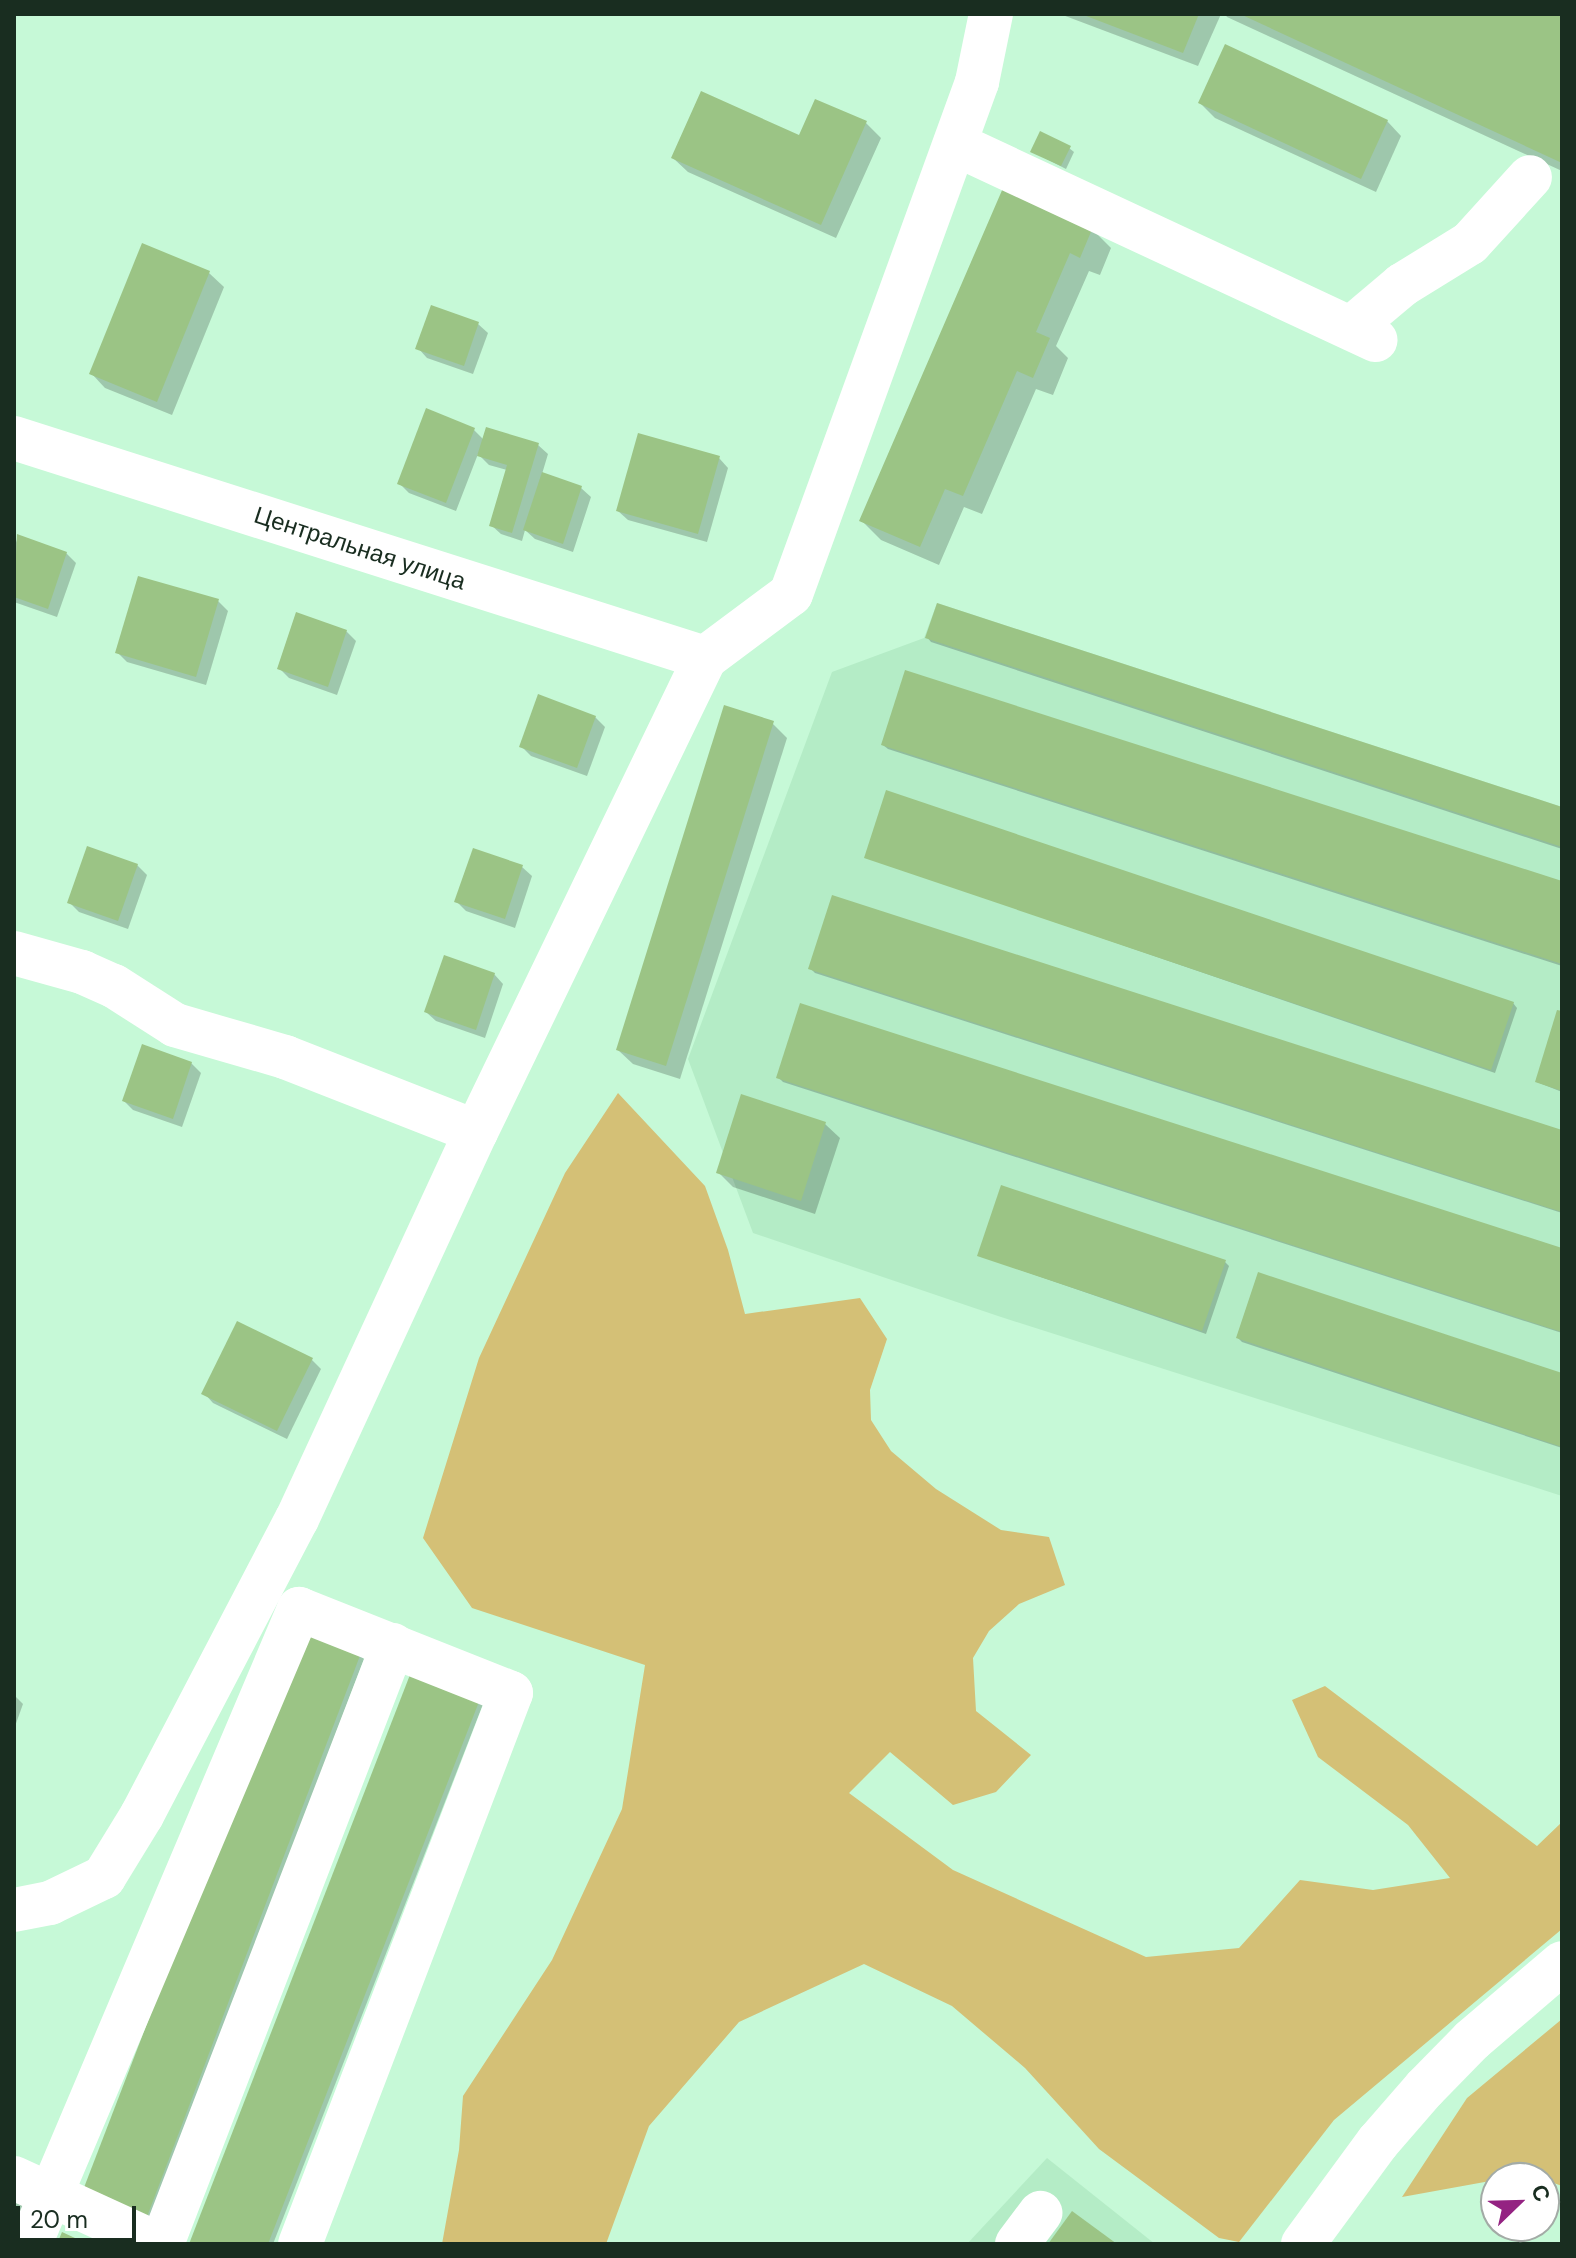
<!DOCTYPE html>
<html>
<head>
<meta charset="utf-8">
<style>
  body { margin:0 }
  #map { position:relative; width:1576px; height:2258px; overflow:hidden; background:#c6f9d7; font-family:"DM Sans",sans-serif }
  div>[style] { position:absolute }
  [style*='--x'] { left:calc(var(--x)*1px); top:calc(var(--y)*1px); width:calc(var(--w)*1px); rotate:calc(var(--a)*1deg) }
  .built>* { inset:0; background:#b4ecc6 }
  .green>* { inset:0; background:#d4c076 }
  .shadow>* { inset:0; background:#0003 }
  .building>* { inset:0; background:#9bc485 }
  .minor>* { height:44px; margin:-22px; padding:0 22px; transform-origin:22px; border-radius:22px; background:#fff }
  span { translate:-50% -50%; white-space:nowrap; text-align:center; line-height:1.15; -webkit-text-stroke:6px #fff; paint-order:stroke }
  .street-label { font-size:24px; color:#192d20 }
  .frame { position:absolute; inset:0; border:16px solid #192d20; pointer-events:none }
  .north { position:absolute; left:1480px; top:2162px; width:80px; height:80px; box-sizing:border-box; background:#fff; border:2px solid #a3aba6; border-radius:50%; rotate:67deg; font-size:22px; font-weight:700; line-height:32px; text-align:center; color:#192d20 }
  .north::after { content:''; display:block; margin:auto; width:28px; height:36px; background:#942382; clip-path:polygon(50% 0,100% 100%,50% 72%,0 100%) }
  .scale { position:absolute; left:16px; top:2206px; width:120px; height:36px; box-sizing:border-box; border:4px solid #192d20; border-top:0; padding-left:10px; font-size:24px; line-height:28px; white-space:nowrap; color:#192d20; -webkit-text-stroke:6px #fff; paint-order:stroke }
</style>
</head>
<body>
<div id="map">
  <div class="built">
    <i style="clip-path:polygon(937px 603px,1562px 807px,1562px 1496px,998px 1316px,753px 1233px,688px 1059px,832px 672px,924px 638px)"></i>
    <i style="clip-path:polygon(1047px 2158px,1155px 2244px,967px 2244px)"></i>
  </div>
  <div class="green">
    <i style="clip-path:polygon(618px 1093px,705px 1186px,728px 1250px,745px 1314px,860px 1298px,887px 1339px,870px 1390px,871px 1420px,891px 1451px,936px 1489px,1001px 1530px,1049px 1537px,1065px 1585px,1019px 1604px,989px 1631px,973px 1658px,976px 1711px,1031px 1755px,996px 1792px,953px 1805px,890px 1752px,849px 1793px,953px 1870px,1146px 1957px,1239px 1948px,1300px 1880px,1373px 1890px,1450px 1878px,1408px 1825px,1318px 1757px,1292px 1700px,1325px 1686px,1537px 1846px,1562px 1822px,1562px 1929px,1334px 2120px,1239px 2242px,1219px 2238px,1099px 2149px,1025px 2068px,952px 2006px,864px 1964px,739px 2022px,649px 2126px,606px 2244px,442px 2244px,459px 2150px,463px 2096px,552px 1960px,622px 1809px,645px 1665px,472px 1608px,423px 1538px,479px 1358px,565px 1173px)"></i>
    <i style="clip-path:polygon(1562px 2019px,1562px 2186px,1529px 2174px,1402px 2197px,1467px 2098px)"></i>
  </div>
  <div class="shadow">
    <i style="clip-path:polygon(1060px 14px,1221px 14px,1198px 66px)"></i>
    <i style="clip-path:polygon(1225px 14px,1562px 14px,1562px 171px,1227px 17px)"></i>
    <i style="clip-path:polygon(1200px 103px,1387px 121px,1401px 136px,1376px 192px,1215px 118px)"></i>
    <i style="clip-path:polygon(866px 123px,881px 138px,836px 238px,688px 172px,673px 158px,800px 138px)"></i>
    <i style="clip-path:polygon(1069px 148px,1074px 152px,1066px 169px,1033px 152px)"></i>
    <i style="clip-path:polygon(1004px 191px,1092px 229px,1111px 248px,1100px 275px,1089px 271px,1056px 346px,1068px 358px,1053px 395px,1036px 389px,982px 514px,964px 507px,939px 565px,881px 540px,862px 521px)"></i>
    <i style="clip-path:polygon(209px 273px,224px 287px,172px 415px,105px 388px,91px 373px)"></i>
    <i style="clip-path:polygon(478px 324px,488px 333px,473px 374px,427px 358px,418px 348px)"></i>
    <i style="clip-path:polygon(474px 430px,484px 440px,538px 445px,548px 454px,542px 474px,581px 488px,591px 497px,573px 552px,535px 539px,525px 530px,522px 541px,501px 534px,491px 525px,507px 470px,489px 465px,478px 454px,456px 511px,409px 493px,399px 483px)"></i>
    <i style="clip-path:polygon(719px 458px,728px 468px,707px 542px,628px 520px,618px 511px)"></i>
    <i style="clip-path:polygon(18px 537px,66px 553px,76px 563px,57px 617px,14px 602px,14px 548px)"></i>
    <i style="clip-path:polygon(218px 601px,228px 611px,206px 685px,127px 662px,117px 652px)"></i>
    <i style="clip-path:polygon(346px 631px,356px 641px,337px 695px,289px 678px,279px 668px)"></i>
    <i style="clip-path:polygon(927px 637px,1562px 809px,1562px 849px,931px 642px)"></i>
    <i style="clip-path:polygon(595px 717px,605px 727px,587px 776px,531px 756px,521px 746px)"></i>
    <i style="clip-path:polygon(772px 723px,787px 738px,680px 1079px,633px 1064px,618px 1050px)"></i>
    <i style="clip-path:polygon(883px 745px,1562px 883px,1562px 966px,888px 749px)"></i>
    <i style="clip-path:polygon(474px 850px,522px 867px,532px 876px,515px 928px,466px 911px,456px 901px)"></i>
    <i style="clip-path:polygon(866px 857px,1513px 1003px,1517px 1008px,1495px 1073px)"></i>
    <i style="clip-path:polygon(137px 865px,147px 875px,128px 929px,79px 912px,70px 903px)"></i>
    <i style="clip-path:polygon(811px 969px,1562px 1132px,1562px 1213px,815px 973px)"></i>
    <i style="clip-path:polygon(494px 974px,503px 984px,485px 1038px,436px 1021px,426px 1012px)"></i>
    <i style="clip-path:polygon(1562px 1013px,1562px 1092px,1537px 1082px)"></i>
    <i style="clip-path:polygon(191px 1063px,201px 1073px,182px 1127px,133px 1110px,124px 1101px)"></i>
    <i style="clip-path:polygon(779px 1078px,1562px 1250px,1562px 1333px,783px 1082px)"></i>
    <i style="clip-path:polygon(825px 1124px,840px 1138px,815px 1214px,733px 1187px,718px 1172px)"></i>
    <i style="clip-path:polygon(980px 1256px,1224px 1261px,1229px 1266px,1206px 1334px)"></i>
    <i style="clip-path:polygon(1238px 1338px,1562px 1375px,1562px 1448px,1242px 1342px)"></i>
    <i style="clip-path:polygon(312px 1360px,321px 1369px,287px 1439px,213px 1403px,204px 1393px)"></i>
    <i style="clip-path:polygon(360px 1655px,364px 1659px,150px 2225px,86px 2201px)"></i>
    <i style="clip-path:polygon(414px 1669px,485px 1699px,273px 2244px,192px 2244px)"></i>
    <i style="clip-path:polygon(14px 1695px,23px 1704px,14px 1729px)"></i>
    <i style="clip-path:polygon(14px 2196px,37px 2206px,14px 2244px)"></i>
  </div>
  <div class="building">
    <i style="clip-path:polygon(1081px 14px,1199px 14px,1183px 53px)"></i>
    <i style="clip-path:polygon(1240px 14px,1562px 14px,1562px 163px)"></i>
    <i style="clip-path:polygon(1225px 44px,1388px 120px,1361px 179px,1198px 103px)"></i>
    <i style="clip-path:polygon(701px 91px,799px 135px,815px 99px,867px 121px,821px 225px,671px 158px)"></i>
    <i style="clip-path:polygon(1040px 131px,1071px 146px,1061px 166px,1030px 152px)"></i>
    <i style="clip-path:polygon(1003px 188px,1093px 227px,1080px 258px,1070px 253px,1036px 332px,1050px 338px,1033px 378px,1017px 371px,963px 496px,945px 489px,920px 547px,859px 521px)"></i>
    <i style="clip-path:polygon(142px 243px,210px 271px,157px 402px,89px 374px)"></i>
    <i style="clip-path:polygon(431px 305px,479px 322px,464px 366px,415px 349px)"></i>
    <i style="clip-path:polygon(426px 408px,475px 428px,446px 503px,397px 484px)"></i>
    <i style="clip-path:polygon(486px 427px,539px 443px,512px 533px,489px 526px,507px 465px,477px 456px)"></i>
    <i style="clip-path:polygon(638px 433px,720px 456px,698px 534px,616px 511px)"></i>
    <i style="clip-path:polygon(542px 472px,582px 486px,563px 544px,523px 530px)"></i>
    <i style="clip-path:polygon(17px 534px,67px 552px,48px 609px,14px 597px)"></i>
    <i style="clip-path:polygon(138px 576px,219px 599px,196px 677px,115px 653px)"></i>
    <i style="clip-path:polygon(937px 603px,1562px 807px,1562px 847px,925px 638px)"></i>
    <i style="clip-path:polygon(296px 612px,347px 630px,328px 687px,277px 669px)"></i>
    <i style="clip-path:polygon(905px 670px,1562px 881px,1562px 964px,881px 745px)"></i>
    <i style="clip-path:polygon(538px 694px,596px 716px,577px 768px,519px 747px)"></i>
    <i style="clip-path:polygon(724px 705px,774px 721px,666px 1066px,616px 1050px)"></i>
    <i style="clip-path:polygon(886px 790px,1514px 1002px,1491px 1070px,864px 858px)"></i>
    <i style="clip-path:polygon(87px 846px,138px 864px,118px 921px,67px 903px)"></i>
    <i style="clip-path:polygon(473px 848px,523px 865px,505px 919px,454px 902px)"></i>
    <i style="clip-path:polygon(832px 895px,1562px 1130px,1562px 1212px,808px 969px)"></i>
    <i style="clip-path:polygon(444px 955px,495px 973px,476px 1030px,424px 1012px)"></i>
    <i style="clip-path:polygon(800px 1003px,1562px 1248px,1562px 1332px,776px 1078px)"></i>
    <i style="clip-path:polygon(1557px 1010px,1562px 1011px,1562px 1091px,1535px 1082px)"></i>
    <i style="clip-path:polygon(142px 1044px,192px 1062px,173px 1119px,122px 1101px)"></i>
    <i style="clip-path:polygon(741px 1094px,826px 1122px,801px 1201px,716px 1173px)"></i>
    <i style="clip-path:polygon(1001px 1185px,1226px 1260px,1202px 1331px,977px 1256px)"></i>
    <i style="clip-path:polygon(1258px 1272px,1562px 1373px,1562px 1447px,1236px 1338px)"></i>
    <i style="clip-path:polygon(237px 1321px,313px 1358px,277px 1431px,201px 1394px)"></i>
    <i style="clip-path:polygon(299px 1628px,361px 1653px,145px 2222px,80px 2198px)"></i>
    <i style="clip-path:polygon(413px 1667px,482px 1694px,268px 2244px,189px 2244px)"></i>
    <i style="clip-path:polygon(1072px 2211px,1117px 2244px,1048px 2244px)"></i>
    <i style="clip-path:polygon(62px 2232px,88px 2244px,57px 2244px)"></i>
  </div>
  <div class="minor">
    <i style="--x:955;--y:144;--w:464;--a:25"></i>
    <i style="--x:1351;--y:328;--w:67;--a:-40.1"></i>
    <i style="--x:1402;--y:285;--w:80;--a:-31.7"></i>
    <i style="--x:1470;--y:243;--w:89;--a:-47.7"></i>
    <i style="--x:14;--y:438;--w:725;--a:17.66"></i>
    <i style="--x:14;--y:953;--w:71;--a:15.6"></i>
    <i style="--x:82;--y:972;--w:35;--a:24"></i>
    <i style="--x:114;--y:986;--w:72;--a:32.6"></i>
    <i style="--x:175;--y:1025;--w:115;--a:16.2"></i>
    <i style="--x:285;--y:1057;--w:205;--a:21.4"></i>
    <i style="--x:14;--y:1910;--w:37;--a:-11"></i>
    <i style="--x:50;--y:1903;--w:60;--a:-25.7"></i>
    <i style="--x:104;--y:1877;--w:73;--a:-58.5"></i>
    <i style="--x:142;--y:1815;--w:334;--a:-62.4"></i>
    <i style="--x:297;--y:1519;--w:426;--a:-65.2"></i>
    <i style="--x:476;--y:1132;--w:526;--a:-64.21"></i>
    <i style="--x:705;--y:658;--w:107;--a:-36.7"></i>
    <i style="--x:791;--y:594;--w:545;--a:-70.03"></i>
    <i style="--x:977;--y:82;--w:69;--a:-78.4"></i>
    <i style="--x:14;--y:2178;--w:158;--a:24.6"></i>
    <i style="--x:30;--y:2244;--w:690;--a:-67.04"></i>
    <i style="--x:299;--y:1609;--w:228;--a:21.6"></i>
    <i style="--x:511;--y:1693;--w:590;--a:110.95"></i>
    <i style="--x:162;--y:2244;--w:642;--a:-68.91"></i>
    <i style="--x:1017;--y:2244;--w:39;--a:-53"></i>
    <i style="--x:1303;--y:2244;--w:127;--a:-53.7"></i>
    <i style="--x:1378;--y:2142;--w:72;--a:-49"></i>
    <i style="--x:1425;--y:2088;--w:67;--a:-45.6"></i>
    <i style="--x:1472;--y:2040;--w:118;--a:-40.5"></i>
  </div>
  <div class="street-label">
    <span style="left:360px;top:548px;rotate:18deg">Центральная улица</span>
  </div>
  <div class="frame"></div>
  <div class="north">С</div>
  <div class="scale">20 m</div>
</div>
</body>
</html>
